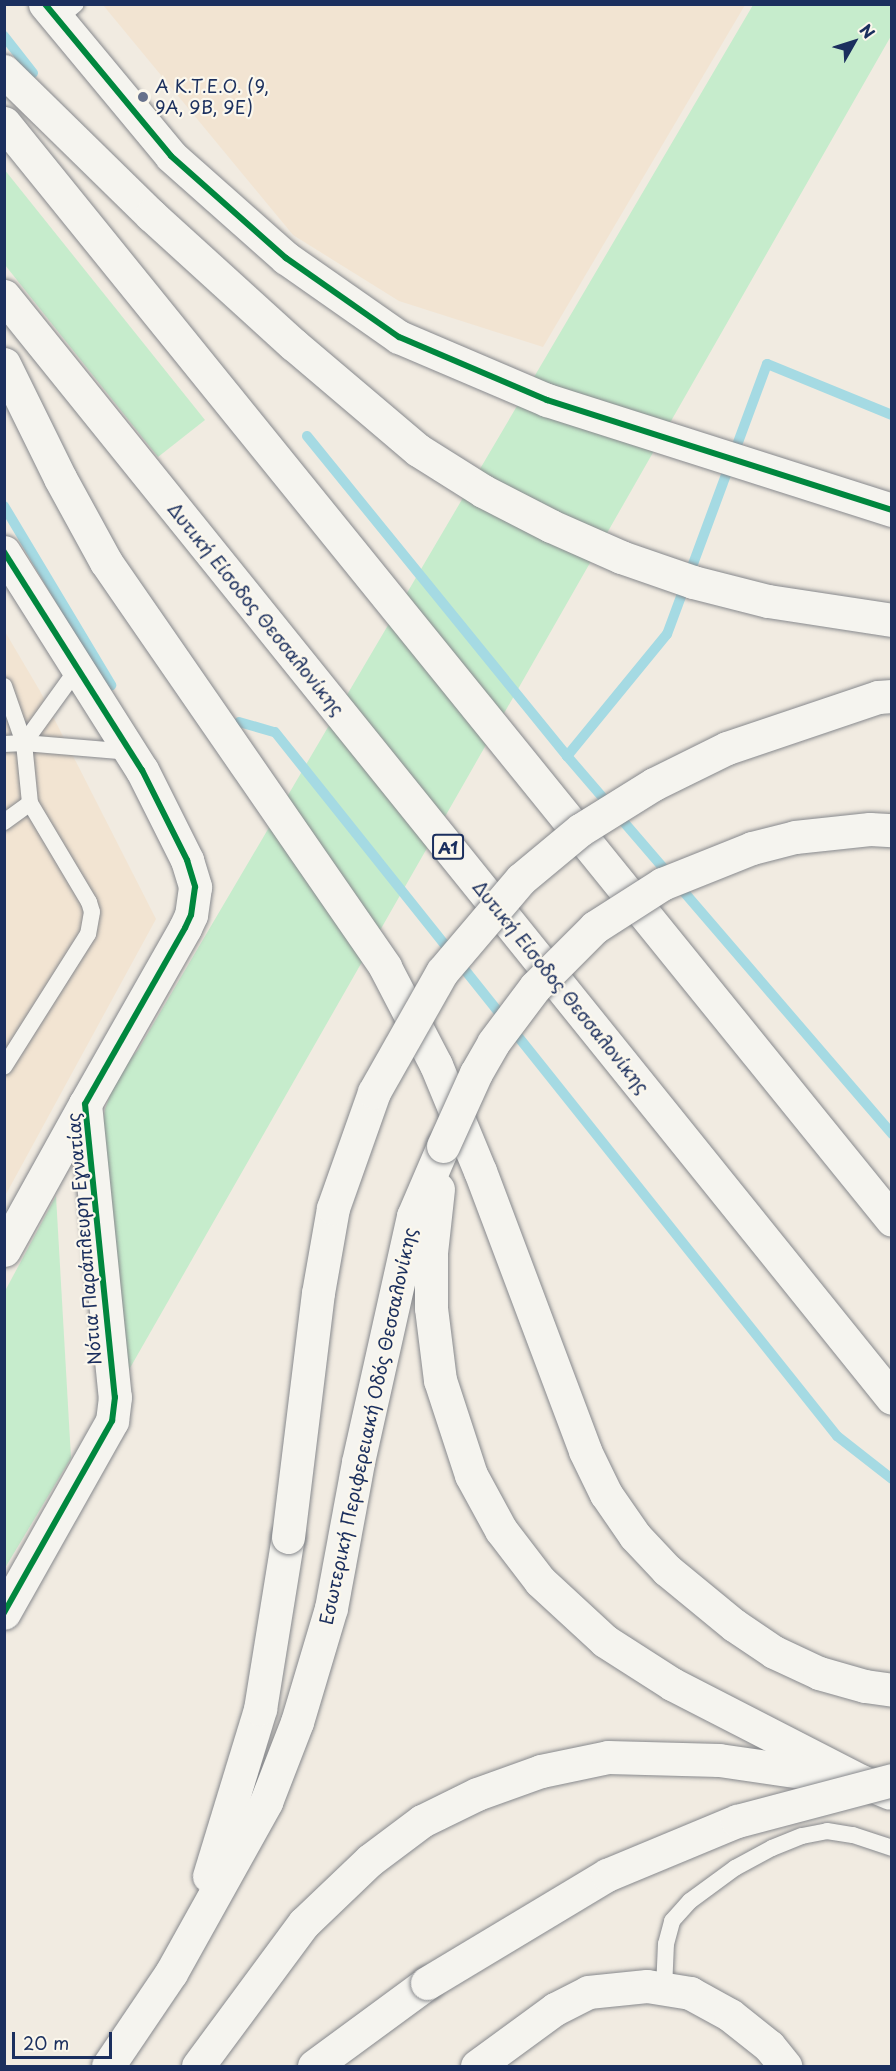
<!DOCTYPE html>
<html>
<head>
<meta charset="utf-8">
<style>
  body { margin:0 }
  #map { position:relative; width:896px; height:2071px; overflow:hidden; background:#f1ebe1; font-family:"Playpen Sans",sans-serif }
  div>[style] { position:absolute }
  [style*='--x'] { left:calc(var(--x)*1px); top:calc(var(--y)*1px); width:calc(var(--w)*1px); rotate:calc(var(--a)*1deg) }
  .built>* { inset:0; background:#f2e4d2 }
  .green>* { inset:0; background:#c6eccc }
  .stream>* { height:10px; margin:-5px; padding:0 5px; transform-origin:5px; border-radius:5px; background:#a5dae3 }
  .roads { filter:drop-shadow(0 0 2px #87898d) drop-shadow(0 0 2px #87898d) }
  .lane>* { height:16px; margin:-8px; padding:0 8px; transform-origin:8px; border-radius:8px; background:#f5f4ef }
  .street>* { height:33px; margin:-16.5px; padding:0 16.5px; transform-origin:16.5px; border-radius:16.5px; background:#f5f4ef }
  .highway>* { height:33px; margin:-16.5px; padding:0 16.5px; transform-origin:16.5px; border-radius:16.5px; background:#f5f4ef }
  .bridges { filter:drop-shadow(0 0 2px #87898d) drop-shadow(0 0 2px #87898d) }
  .highway-bridge>* { height:33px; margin:-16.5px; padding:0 16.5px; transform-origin:16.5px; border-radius:16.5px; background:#f5f4ef }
  .cycleway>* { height:6px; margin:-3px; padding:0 3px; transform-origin:3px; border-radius:3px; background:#00873e }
  .dots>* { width:16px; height:16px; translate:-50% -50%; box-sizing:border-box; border:3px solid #fbf7ec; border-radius:50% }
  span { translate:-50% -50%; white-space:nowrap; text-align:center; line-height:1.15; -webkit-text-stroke:4.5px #fbf7ec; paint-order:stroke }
  .shield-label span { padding:2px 4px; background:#fbf7ec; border:2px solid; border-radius:4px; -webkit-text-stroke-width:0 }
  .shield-label { font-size:16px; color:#1b2f5e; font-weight:700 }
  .poi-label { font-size:18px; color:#1b2f5e }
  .left { translate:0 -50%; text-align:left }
  .street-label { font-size:18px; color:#1b2f5e }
  .frame { position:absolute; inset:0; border:6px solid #1b2f5e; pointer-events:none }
  .north { position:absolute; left:824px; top:12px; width:60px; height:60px; -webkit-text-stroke:4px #fbf7ec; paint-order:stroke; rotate:51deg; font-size:16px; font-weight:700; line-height:24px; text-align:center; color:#1b2f5e }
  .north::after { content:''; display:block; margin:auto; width:21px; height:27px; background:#1b2f5e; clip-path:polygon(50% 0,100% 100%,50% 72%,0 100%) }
  .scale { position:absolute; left:12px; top:2032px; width:100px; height:27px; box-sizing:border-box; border:3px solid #1b2f5e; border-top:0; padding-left:8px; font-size:18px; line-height:21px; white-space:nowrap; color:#1b2f5e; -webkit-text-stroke:4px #fbf7ec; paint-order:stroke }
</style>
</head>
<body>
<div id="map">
  <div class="built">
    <i style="clip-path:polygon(103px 5px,745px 5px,543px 347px,399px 301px,293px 235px)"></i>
    <i style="clip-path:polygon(4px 630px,40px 691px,156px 919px,5px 1196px)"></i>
  </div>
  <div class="green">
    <i style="clip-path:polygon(753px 5px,891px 5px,891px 36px,126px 1375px,100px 1146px,105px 1109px,114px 1085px,124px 1066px,138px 1050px)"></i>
    <i style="clip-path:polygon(4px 169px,205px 420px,158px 457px,5px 265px)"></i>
    <i style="clip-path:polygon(56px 1196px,71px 1458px,5px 1568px,5px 1291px)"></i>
  </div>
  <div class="stream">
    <i style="--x:4;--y:36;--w:47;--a:51.9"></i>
    <i style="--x:892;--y:415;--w:135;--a:-157.8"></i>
    <i style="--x:767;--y:364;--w:288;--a:110.3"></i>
    <i style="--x:667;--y:634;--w:158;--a:129.3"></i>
    <i style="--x:567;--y:756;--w:499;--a:49.3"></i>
    <i style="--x:307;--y:436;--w:412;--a:50.9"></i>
    <i style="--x:4;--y:506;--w:209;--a:59.1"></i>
    <i style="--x:239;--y:722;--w:37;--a:16"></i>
    <i style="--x:275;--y:732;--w:901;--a:51.4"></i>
    <i style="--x:837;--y:1436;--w:70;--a:38"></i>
  </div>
  <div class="roads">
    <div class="lane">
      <i style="--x:58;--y:19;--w:23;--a:-40"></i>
      <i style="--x:78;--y:668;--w:92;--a:125.8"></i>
      <i style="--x:24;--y:743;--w:107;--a:4.8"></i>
      <i style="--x:4;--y:686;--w:60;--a:70.7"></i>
      <i style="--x:24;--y:743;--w:60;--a:84.3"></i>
      <i style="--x:30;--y:803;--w:115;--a:59.2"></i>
      <i style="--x:89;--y:902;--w:10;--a:73"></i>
      <i style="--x:92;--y:912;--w:22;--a:100"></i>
      <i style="--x:88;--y:934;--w:157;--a:122.3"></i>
      <i style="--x:4;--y:744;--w:20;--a:-3"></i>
      <i style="--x:4;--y:822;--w:32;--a:-36"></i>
      <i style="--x:664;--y:1989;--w:45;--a:-87.5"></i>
      <i style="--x:666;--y:1944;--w:24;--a:-75"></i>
      <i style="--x:672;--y:1921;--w:27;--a:-48"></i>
      <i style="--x:690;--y:1901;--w:56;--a:-36.3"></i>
      <i style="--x:735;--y:1868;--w:42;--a:-28.4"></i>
      <i style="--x:772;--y:1848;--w:32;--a:-22"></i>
      <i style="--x:802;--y:1836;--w:25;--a:-11"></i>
      <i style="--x:827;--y:1831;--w:26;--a:9"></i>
      <i style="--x:853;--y:1835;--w:41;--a:18.4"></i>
    </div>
    <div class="street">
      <i style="--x:45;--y:4;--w:197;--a:50.3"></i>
      <i style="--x:171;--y:156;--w:154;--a:41.6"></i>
      <i style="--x:286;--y:258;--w:138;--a:35"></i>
      <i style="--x:399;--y:337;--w:161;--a:23.1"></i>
      <i style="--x:547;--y:400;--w:362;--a:17.7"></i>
      <i style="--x:4;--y:552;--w:258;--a:57.7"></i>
      <i style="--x:142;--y:770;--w:101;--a:63.4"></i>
      <i style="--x:187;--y:860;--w:28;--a:73"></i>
      <i style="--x:195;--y:887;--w:28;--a:98"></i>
      <i style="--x:191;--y:915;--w:14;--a:115"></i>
      <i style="--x:185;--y:928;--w:202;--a:119.6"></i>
      <i style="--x:85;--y:1104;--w:295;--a:84.2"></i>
      <i style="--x:115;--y:1397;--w:24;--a:97"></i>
      <i style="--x:112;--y:1421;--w:220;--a:119.4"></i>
      <i style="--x:4;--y:1250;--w:167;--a:-61"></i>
      <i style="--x:477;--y:2066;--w:97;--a:-36.2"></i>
      <i style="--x:555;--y:2009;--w:37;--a:-27"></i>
      <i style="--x:588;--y:1992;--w:59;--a:-5.8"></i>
      <i style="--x:647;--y:1986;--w:44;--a:9.2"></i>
      <i style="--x:690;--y:1993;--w:46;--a:28.8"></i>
      <i style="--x:730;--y:2015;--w:50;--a:38.5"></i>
      <i style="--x:769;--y:2046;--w:26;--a:51"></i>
    </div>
    <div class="highway">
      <i style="--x:4;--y:71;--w:206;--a:44.4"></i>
      <i style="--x:151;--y:215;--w:192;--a:42.3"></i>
      <i style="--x:293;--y:344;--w:164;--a:40.3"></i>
      <i style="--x:418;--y:450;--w:77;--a:32.2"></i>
      <i style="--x:483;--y:491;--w:76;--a:27.2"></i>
      <i style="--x:551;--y:526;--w:77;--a:23.9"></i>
      <i style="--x:621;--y:557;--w:76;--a:19.1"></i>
      <i style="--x:693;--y:582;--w:77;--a:14.2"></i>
      <i style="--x:768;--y:601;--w:125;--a:8.7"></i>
      <i style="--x:4;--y:123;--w:1411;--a:51.01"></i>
      <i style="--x:4;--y:296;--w:1415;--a:51.14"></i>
      <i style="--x:4;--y:364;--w:127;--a:63.8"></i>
      <i style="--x:60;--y:478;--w:96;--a:61.3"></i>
      <i style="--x:106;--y:562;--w:492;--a:55.4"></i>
      <i style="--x:385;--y:967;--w:110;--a:62.5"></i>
      <i style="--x:436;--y:1065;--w:115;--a:67.5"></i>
      <i style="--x:480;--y:1171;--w:299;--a:69.4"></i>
      <i style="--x:585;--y:1451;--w:48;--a:64"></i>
      <i style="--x:606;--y:1494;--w:51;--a:55.4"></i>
      <i style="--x:635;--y:1536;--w:47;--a:46.7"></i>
      <i style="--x:667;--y:1570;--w:87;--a:39.4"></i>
      <i style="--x:734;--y:1625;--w:48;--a:34"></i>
      <i style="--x:774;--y:1652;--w:50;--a:25"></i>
      <i style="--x:819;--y:1673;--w:48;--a:15.8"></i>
      <i style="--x:865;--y:1686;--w:27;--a:8"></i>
      <i style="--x:438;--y:1189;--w:63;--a:96.3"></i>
      <i style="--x:431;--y:1252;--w:56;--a:90"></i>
      <i style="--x:431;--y:1308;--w:73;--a:82.9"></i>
      <i style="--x:440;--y:1380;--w:100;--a:71.9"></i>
      <i style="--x:471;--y:1475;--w:63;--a:61.4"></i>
      <i style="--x:501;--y:1530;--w:64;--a:52.6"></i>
      <i style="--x:540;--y:1581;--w:88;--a:42.7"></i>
      <i style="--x:605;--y:1641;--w:80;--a:32.7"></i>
      <i style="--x:672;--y:1684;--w:212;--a:27.2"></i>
      <i style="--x:861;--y:1781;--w:31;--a:22"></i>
      <i style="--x:209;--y:1876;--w:175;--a:-73"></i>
      <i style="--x:260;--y:1709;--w:174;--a:-80.8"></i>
      <i style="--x:108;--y:2066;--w:112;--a:-55.9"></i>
      <i style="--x:171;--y:1973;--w:196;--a:-60.9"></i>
      <i style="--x:266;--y:1802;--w:86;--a:-68.8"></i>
      <i style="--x:297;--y:1722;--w:119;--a:-73.4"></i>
      <i style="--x:331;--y:1608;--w:148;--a:-79.5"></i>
      <i style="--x:358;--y:1462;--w:252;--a:-77.4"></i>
      <i style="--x:413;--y:1216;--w:76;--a:-66.8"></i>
      <i style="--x:198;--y:2066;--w:178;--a:-53.5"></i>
      <i style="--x:304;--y:1923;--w:91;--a:-43.7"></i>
      <i style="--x:370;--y:1860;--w:65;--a:-36.9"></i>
      <i style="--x:422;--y:1821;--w:61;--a:-26.1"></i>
      <i style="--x:477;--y:1794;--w:68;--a:-19.8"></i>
      <i style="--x:541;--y:1771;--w:68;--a:-11.8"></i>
      <i style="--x:608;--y:1757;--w:111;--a:1.5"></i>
      <i style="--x:719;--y:1760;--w:117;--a:8.3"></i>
      <i style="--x:314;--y:2066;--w:140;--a:-36.3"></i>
    </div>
  </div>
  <div class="bridges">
    <div class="highway-bridge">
      <i style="--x:443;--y:1146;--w:80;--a:-65.7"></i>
      <i style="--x:476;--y:1073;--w:34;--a:-60"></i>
      <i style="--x:493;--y:1043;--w:70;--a:-53.1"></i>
      <i style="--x:535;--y:987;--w:85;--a:-45"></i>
      <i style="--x:595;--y:927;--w:80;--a:-32.7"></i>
      <i style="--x:662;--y:884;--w:97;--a:-21.8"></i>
      <i style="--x:752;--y:848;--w:44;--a:-14.3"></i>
      <i style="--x:795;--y:837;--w:75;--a:-6.1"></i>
      <i style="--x:870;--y:829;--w:22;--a:3"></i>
      <i style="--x:288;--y:1537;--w:246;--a:-83"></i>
      <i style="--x:318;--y:1293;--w:86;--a:-80"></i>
      <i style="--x:333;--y:1208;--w:123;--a:-70.5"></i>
      <i style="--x:374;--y:1092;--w:138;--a:-60.5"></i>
      <i style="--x:442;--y:972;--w:122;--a:-49.7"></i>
      <i style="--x:521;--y:879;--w:77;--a:-39.7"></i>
      <i style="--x:580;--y:830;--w:87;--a:-31.9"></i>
      <i style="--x:654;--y:784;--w:81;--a:-26.3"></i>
      <i style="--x:727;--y:748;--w:159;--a:-18.7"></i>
      <i style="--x:878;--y:697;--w:14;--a:-4"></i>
      <i style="--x:427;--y:1983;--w:210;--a:-31"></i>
      <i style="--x:607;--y:1875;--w:141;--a:-22.6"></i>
      <i style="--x:737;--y:1821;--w:160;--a:-14.8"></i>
    </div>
  </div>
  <div class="cycleway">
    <i style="--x:45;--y:4;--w:197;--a:50.3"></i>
    <i style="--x:171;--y:156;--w:154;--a:41.6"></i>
    <i style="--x:286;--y:258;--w:138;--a:35"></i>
    <i style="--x:399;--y:337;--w:161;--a:23.1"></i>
    <i style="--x:547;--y:400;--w:362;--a:17.7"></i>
    <i style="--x:4;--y:552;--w:258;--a:57.7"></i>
    <i style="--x:142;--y:770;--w:101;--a:63.4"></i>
    <i style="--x:187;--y:860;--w:28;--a:73"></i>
    <i style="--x:195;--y:887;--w:28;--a:98"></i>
    <i style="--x:191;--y:915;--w:14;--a:115"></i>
    <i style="--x:185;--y:928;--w:202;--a:119.6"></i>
    <i style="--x:85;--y:1104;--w:295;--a:84.2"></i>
    <i style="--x:115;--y:1397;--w:24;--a:97"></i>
    <i style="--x:112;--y:1421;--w:220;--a:119.4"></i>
  </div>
  <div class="dots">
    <i style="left:143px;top:97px;background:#66718c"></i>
  </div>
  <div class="shield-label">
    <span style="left:448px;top:847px">Α1</span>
  </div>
  <div class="poi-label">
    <span class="left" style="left:155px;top:97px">Α Κ.Τ.Ε.Ο. (9,<br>9Α, 9Β, 9Ε)</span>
  </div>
  <div class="street-label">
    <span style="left:256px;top:609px;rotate:51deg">Δυτική Είσοδος Θεσσαλονίκης</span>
    <span style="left:561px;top:987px;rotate:51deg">Δυτική Είσοδος Θεσσαλονίκης</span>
    <span style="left:84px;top:1239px;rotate:-95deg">Νότια Παράπλευρη Εγνατίας</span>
    <span style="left:368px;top:1426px;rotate:-78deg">Εσωτερική Περιφερειακή Οδός Θεσσαλονίκης</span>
  </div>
  <div class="frame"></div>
  <div class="north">N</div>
  <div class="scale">20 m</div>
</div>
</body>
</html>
